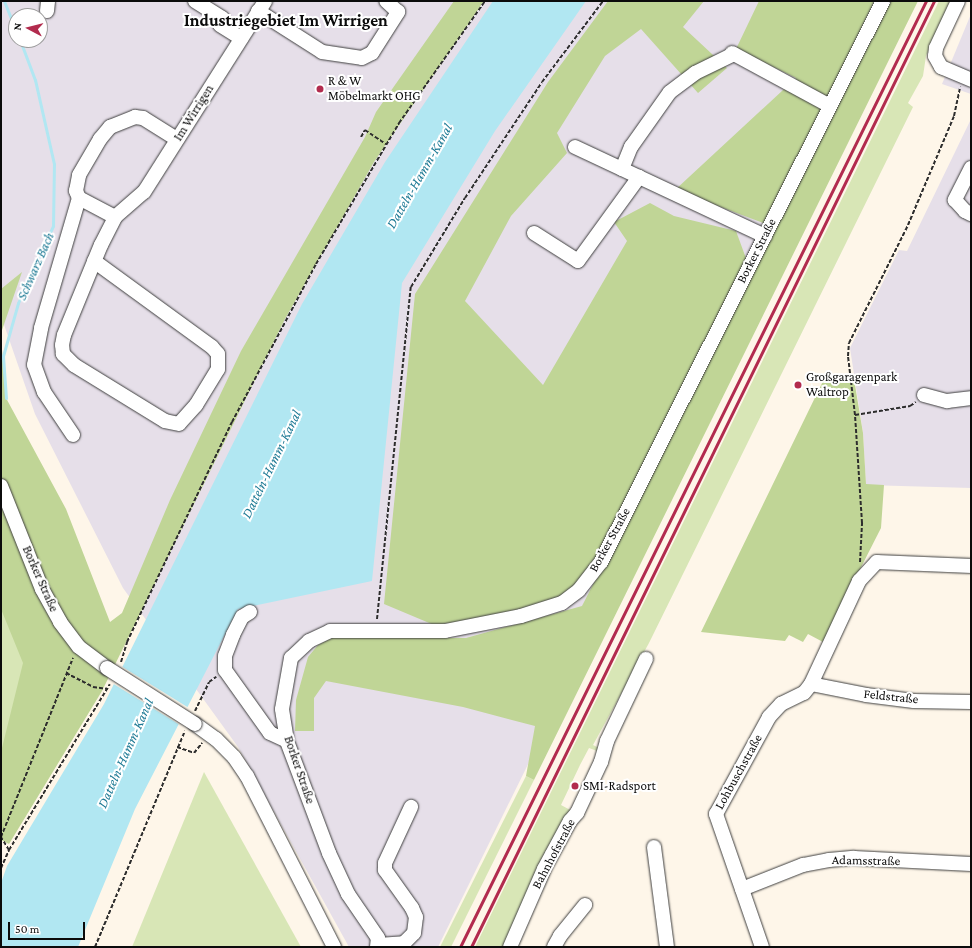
<!DOCTYPE html>
<html>
<head>
<meta charset="utf-8">
<style>
  body { margin:0 }
  #map { position:relative; width:972px; height:948px; overflow:hidden; background:#fef6e9; font-family:"Crimson Pro",serif }
  div>[style] { position:absolute }
  [style*='--x'] { left:calc(var(--x)*1px); top:calc(var(--y)*1px); width:calc(var(--w)*1px); rotate:calc(var(--a)*1deg) }
  .industrial>* { inset:0; background:#e6dfe9 }
  .green>* { inset:0; background:#d8e6b6 }
  .forest>* { inset:0; background:#c0d596 }
  .water>* { inset:0; background:#b1e7f2 }
  .pier>* { inset:0; background:#fef6e9 }
  .stream>* { height:3px; margin:-1.5px; padding:0 1.5px; transform-origin:1.5px; border-radius:1.5px; background:#b1e7f2 }
  .path>* { height:2px; margin-top:-1px; transform-origin:0; background:repeating-linear-gradient(90deg,#2d2d2d 0 4px,transparent 0 6px) }
  .roads { filter:drop-shadow(0 0 1px #3e3e3e) drop-shadow(0 0 1px #3e3e3e) }
  .minor>* { height:14px; margin:-7px; padding:0 7px; transform-origin:7px; border-radius:7px; background:#fff }
  .rail>* { height:3px; margin:-1.5px; padding:0 1.5px; transform-origin:1.5px; border-radius:1.5px; background:#b22b4e }
  .bridges { filter:drop-shadow(0 0 1px #3e3e3e) drop-shadow(0 0 1px #3e3e3e) }
  .minor-bridge>* { height:14px; margin:-7px; padding:0 7px; transform-origin:7px; border-radius:7px; background:#fff }
  .dots>* { width:11px; height:11px; translate:-50% -50%; box-sizing:border-box; border:2px solid #fff; border-radius:50% }
  span { translate:-50% -50%; white-space:nowrap; text-align:center; line-height:1.15; -webkit-text-stroke:4px #fff; paint-order:stroke }
  .poi-label { font-size:13px; color:#0b0b0b }
  .left { translate:0 -50%; text-align:left }
  .street-label { font-size:13px; color:#0b0b0b }
  .water-label { font-size:14px; color:#1c7994; font-style:italic }
  .district-label { font-size:17px; color:#0b0b0b; font-weight:700 }
  .frame { position:absolute; inset:0; border:2px solid #0b0b0b; pointer-events:none }
  .north { position:absolute; left:8px; top:8px; width:40px; height:40px; box-sizing:border-box; background:#fff; border:1px solid #9d9d9d; border-radius:50%; rotate:277deg; font-size:11px; font-weight:700; line-height:16px; text-align:center; color:#0b0b0b }
  .north::after { content:''; display:block; margin:auto; width:14px; height:18px; background:#b22b4e; clip-path:polygon(50% 0,100% 100%,50% 72%,0 100%) }
  .scale { position:absolute; left:8px; top:922px; width:77px; height:18px; box-sizing:border-box; border:2px solid #0b0b0b; border-top:0; padding-left:5px; font-size:12px; line-height:14px; white-space:nowrap; color:#0b0b0b; -webkit-text-stroke:3px #fff; paint-order:stroke }
</style>
</head>
<body>
<div id="map">
  <div class="industrial">
    <i style="clip-path:polygon(evenodd,1px 1px,904px 1px,438px 947px,349px 947px,238px 747px,123px 588px,35px 414px,1px 316px,1px 1px,16px 16px,40px 16px,40px 40px,16px 40px,16px 16px)"></i>
    <i style="clip-path:polygon(971px 14px,971px 94px,942px 84px)"></i>
    <i style="clip-path:polygon(971px 119px,971px 488px,866px 485px,863px 433px,850px 348px,899px 250px,907px 251px)"></i>
  </div>
  <div class="green">
    <i style="clip-path:polygon(939px 1px,950px 1px,926px 56px,923px 76px,908px 103px,913px 107px,649px 643px,593px 745px,601px 749px,600px 752px,589px 748px,580px 765px,561px 805px,574px 812px,506px 947px,475px 947px)"></i>
    <i style="clip-path:polygon(1px 565px,37px 655px,1px 757px)"></i>
    <i style="clip-path:polygon(204px 772px,301px 947px,132px 947px)"></i>
    <i style="clip-path:polygon(526px 776px,534px 780px,451px 947px,440px 947px)"></i>
  </div>
  <div class="forest">
    <i style="clip-path:polygon(454px 1px,484px 1px,374px 162px,285px 319px,102px 691px,9px 844px,1px 840px,1px 752px,23px 663px,1px 609px,1px 337px,6px 398px,66px 509px,110px 622px,122px 613px,170px 500px,241px 351px,365px 137px,376px 112px)"></i>
    <i style="clip-path:polygon(608px 1px,704px 1px,683px 27px,727px 68px,698px 93px,641px 29px,605px 56px,557px 133px,567px 153px,511px 216px,465px 301px,543px 385px,627px 241px,614px 222px,650px 203px,674px 216px,736px 231px,747px 261px,590px 571px,559px 599px,497px 617px,434px 625px,384px 604px,415px 294px,548px 82px)"></i>
    <i style="clip-path:polygon(759px 1px,874px 2px,766px 224px,675px 190px,796px 78px,736px 49px)"></i>
    <i style="clip-path:polygon(891px 1px,918px 1px,534px 780px,526px 776px,535px 726px,463px 707px,326px 681px,314px 698px,314px 731px,295px 731px,296px 700px,308px 657px,318px 645px,333px 637px,466px 638px,582px 606px)"></i>
    <i style="clip-path:polygon(22px 272px,1px 333px,1px 289px)"></i>
    <i style="clip-path:polygon(825px 377px,854px 379px,863px 433px,866px 484px,884px 485px,881px 528px,823px 642px,808px 634px,803px 642px,789px 635px,785px 641px,701px 632px)"></i>
  </div>
  <div class="water">
    <i style="clip-path:polygon(493px 1px,586px 1px,495px 131px,402px 283px,372px 581px,238px 609px,135px 809px,78px 947px,1px 947px,1px 883px,7px 866px,104px 704px,302px 304px,385px 162px)"></i>
  </div>
  <div class="pier">
    <i style="clip-path:polygon(121px 666px,189px 708px,180px 725px,112px 683px)"></i>
  </div>
  <div class="stream">
    <i style="--x:4;--y:1;--w:32;--a:68"></i>
    <i style="--x:6;--y:398;--w:42;--a:-94.1"></i>
    <i style="--x:3;--y:356;--w:55;--a:-74.2"></i>
    <i style="--x:18;--y:303;--w:85;--a:-65.6"></i>
    <i style="--x:53;--y:226;--w:62;--a:-89.1"></i>
    <i style="--x:54;--y:164;--w:86;--a:-102.7"></i>
    <i style="--x:35;--y:80;--w:43;--a:-110.6"></i>
  </div>
  <div class="path">
    <i style="--x:361;--y:137;--w:8;--a:-60"></i>
    <i style="--x:365;--y:130;--w:25;--a:34"></i>
    <i style="--x:855;--y:415;--w:56;--a:-9.3"></i>
    <i style="--x:910;--y:406;--w:7;--a:-34"></i>
    <i style="--x:860;--y:562;--w:39;--a:-87"></i>
    <i style="--x:862;--y:523;--w:108;--a:-93.7"></i>
    <i style="--x:855;--y:415;--w:59;--a:-96.8"></i>
    <i style="--x:848;--y:356;--w:13;--a:-86"></i>
    <i style="--x:849;--y:343;--w:132;--a:-63.4"></i>
    <i style="--x:908;--y:225;--w:118;--a:-67.1"></i>
    <i style="--x:954;--y:116;--w:30;--a:-78"></i>
    <i style="--x:377;--y:619;--w:334;--a:-84.2"></i>
    <i style="--x:411;--y:287;--w:104;--a:-58.8"></i>
    <i style="--x:465;--y:198;--w:139;--a:-56.4"></i>
    <i style="--x:542;--y:82;--w:101;--a:-53"></i>
    <i style="--x:121;--y:662;--w:21;--a:-73"></i>
    <i style="--x:127;--y:642;--w:244;--a:-64.5"></i>
    <i style="--x:232;--y:422;--w:179;--a:-62"></i>
    <i style="--x:316;--y:264;--w:164;--a:-59.5"></i>
    <i style="--x:399;--y:123;--w:149;--a:-54.8"></i>
    <i style="--x:66;--y:673;--w:30;--a:27"></i>
    <i style="--x:93;--y:687;--w:15;--a:8"></i>
    <i style="--x:195;--y:711;--w:32;--a:-64"></i>
    <i style="--x:209;--y:682;--w:9;--a:-36"></i>
    <i style="--x:177;--y:747;--w:18;--a:19"></i>
    <i style="--x:194;--y:753;--w:13;--a:-51"></i>
    <i style="--x:9;--y:850;--w:15;--a:-122"></i>
    <i style="--x:1;--y:837;--w:193;--a:-68.1"></i>
    <i style="--x:1;--y:868;--w:20;--a:-66"></i>
    <i style="--x:9;--y:850;--w:194;--a:-58.7"></i>
    <i style="--x:95;--y:947;--w:234;--a:-67.4"></i>
  </div>
  <div class="roads">
    <div class="minor">
      <i style="--x:195;--y:1;--w:32;--a:32"></i>
      <i style="--x:222;--y:18;--w:7;--a:106"></i>
      <i style="--x:220;--y:25;--w:25;--a:32"></i>
      <i style="--x:958;--y:1;--w:52;--a:115.1"></i>
      <i style="--x:936;--y:48;--w:8;--a:97"></i>
      <i style="--x:935;--y:56;--w:13;--a:61"></i>
      <i style="--x:941;--y:67;--w:33;--a:23"></i>
      <i style="--x:47;--y:11;--w:10;--a:-84"></i>
      <i style="--x:258;--y:11;--w:76;--a:32.6"></i>
      <i style="--x:322;--y:52;--w:40;--a:8.5"></i>
      <i style="--x:362;--y:58;--w:11;--a:-27"></i>
      <i style="--x:372;--y:53;--w:49;--a:-57.6"></i>
      <i style="--x:398;--y:12;--w:16;--a:-137"></i>
      <i style="--x:732;--y:53;--w:111;--a:28.4"></i>
      <i style="--x:575;--y:147;--w:210;--a:25.1"></i>
      <i style="--x:971;--y:168;--w:36;--a:117"></i>
      <i style="--x:955;--y:200;--w:15;--a:48"></i>
      <i style="--x:965;--y:211;--w:7;--a:27"></i>
      <i style="--x:622;--y:169;--w:24;--a:-68"></i>
      <i style="--x:631;--y:147;--w:67;--a:-54.7"></i>
      <i style="--x:670;--y:92;--w:31;--a:-37"></i>
      <i style="--x:695;--y:73;--w:43;--a:-26"></i>
      <i style="--x:115;--y:217;--w:41;--a:-152.2"></i>
      <i style="--x:79;--y:198;--w:8;--a:-113"></i>
      <i style="--x:76;--y:191;--w:16;--a:-79"></i>
      <i style="--x:79;--y:175;--w:42;--a:-59.7"></i>
      <i style="--x:100;--y:139;--w:16;--a:-50"></i>
      <i style="--x:110;--y:127;--w:27;--a:-22"></i>
      <i style="--x:135;--y:117;--w:8;--a:7"></i>
      <i style="--x:143;--y:118;--w:40;--a:32"></i>
      <i style="--x:534;--y:233;--w:52;--a:32.5"></i>
      <i style="--x:578;--y:261;--w:104;--a:-54"></i>
      <i style="--x:94;--y:261;--w:146;--a:36.1"></i>
      <i style="--x:212;--y:347;--w:9;--a:49"></i>
      <i style="--x:218;--y:354;--w:15;--a:90"></i>
      <i style="--x:218;--y:369;--w:42;--a:121.4"></i>
      <i style="--x:196;--y:405;--w:25;--a:132"></i>
      <i style="--x:179;--y:424;--w:14;--a:-168"></i>
      <i style="--x:165;--y:421;--w:107;--a:-148.4"></i>
      <i style="--x:74;--y:365;--w:16;--a:-135"></i>
      <i style="--x:63;--y:354;--w:9;--a:-96"></i>
      <i style="--x:62;--y:345;--w:10;--a:-79"></i>
      <i style="--x:64;--y:335;--w:97;--a:-67.7"></i>
      <i style="--x:101;--y:245;--w:31;--a:-63"></i>
      <i style="--x:115;--y:217;--w:38;--a:-41"></i>
      <i style="--x:144;--y:192;--w:226;--a:-57.6"></i>
      <i style="--x:924;--y:395;--w:24;--a:15"></i>
      <i style="--x:947;--y:401;--w:24;--a:-7"></i>
      <i style="--x:73;--y:435;--w:52;--a:-124"></i>
      <i style="--x:44;--y:392;--w:29;--a:-110"></i>
      <i style="--x:34;--y:365;--w:38;--a:-79"></i>
      <i style="--x:41;--y:328;--w:135;--a:-73.7"></i>
      <i style="--x:1;--y:486;--w:111;--a:68.3"></i>
      <i style="--x:42;--y:589;--w:38;--a:61"></i>
      <i style="--x:60;--y:622;--w:31;--a:53"></i>
      <i style="--x:79;--y:647;--w:35;--a:37"></i>
      <i style="--x:250;--y:612;--w:9;--a:148"></i>
      <i style="--x:242;--y:617;--w:20;--a:117"></i>
      <i style="--x:233;--y:635;--w:22;--a:111"></i>
      <i style="--x:225;--y:656;--w:14;--a:90"></i>
      <i style="--x:225;--y:670;--w:77;--a:54.5"></i>
      <i style="--x:270;--y:733;--w:19;--a:25"></i>
      <i style="--x:811;--y:684;--w:56;--a:11.3"></i>
      <i style="--x:866;--y:695;--w:48;--a:7.1"></i>
      <i style="--x:914;--y:701;--w:57;--a:1"></i>
      <i style="--x:195;--y:724;--w:26;--a:36"></i>
      <i style="--x:216;--y:739;--w:25;--a:45"></i>
      <i style="--x:234;--y:757;--w:23;--a:56"></i>
      <i style="--x:247;--y:776;--w:192;--a:63"></i>
      <i style="--x:654;--y:847;--w:101;--a:82.6"></i>
      <i style="--x:742;--y:889;--w:66;--a:-21.5"></i>
      <i style="--x:803;--y:865;--w:26;--a:-11"></i>
      <i style="--x:829;--y:860;--w:25;--a:-5"></i>
      <i style="--x:854;--y:858;--w:117;--a:2.9"></i>
      <i style="--x:378;--y:945;--w:26;--a:-4"></i>
      <i style="--x:404;--y:943;--w:14;--a:-45"></i>
      <i style="--x:414;--y:933;--w:16;--a:-83"></i>
      <i style="--x:416;--y:917;--w:10;--a:-114"></i>
      <i style="--x:412;--y:908;--w:47;--a:-125.4"></i>
      <i style="--x:385;--y:870;--w:7;--a:-90"></i>
      <i style="--x:385;--y:863;--w:62;--a:-65.1"></i>
      <i style="--x:377;--y:947;--w:9;--a:-84"></i>
      <i style="--x:378;--y:938;--w:53;--a:-124.3"></i>
      <i style="--x:348;--y:894;--w:45;--a:-114.9"></i>
      <i style="--x:329;--y:853;--w:120;--a:-110.6"></i>
      <i style="--x:287;--y:741;--w:32;--a:-99"></i>
      <i style="--x:282;--y:709;--w:52;--a:-80"></i>
      <i style="--x:291;--y:658;--w:25;--a:-43"></i>
      <i style="--x:309;--y:641;--w:23;--a:-25"></i>
      <i style="--x:330;--y:631;--w:115;--a:0"></i>
      <i style="--x:445;--y:631;--w:77;--a:-11.2"></i>
      <i style="--x:521;--y:616;--w:43;--a:-17.6"></i>
      <i style="--x:562;--y:603;--w:21;--a:-37"></i>
      <i style="--x:579;--y:590;--w:36;--a:-52"></i>
      <i style="--x:601;--y:562;--w:628;--a:-63.31"></i>
      <i style="--x:510;--y:947;--w:85;--a:-66.4"></i>
      <i style="--x:544;--y:869;--w:55;--a:-61.6"></i>
      <i style="--x:570;--y:821;--w:11;--a:-49"></i>
      <i style="--x:577;--y:813;--w:56;--a:-64.8"></i>
      <i style="--x:601;--y:762;--w:22;--a:-74"></i>
      <i style="--x:607;--y:741;--w:91;--a:-64.6"></i>
      <i style="--x:554;--y:947;--w:13;--a:-61"></i>
      <i style="--x:560;--y:936;--w:40;--a:-51"></i>
      <i style="--x:762;--y:947;--w:141;--a:-109.1"></i>
      <i style="--x:716;--y:814;--w:111;--a:-61.3"></i>
      <i style="--x:769;--y:717;--w:18;--a:-47"></i>
      <i style="--x:781;--y:704;--w:25;--a:-26"></i>
      <i style="--x:804;--y:693;--w:11;--a:-52"></i>
      <i style="--x:811;--y:684;--w:114;--a:-65"></i>
      <i style="--x:859;--y:581;--w:26;--a:-47"></i>
      <i style="--x:877;--y:562;--w:94;--a:2.4"></i>
    </div>
  </div>
  <div class="rail">
    <i style="--x:460;--y:947;--w:1055;--a:-63.78"></i>
    <i style="--x:471;--y:947;--w:1053;--a:-63.92"></i>
  </div>
  <div class="bridges">
    <div class="minor-bridge">
      <i style="--x:107;--y:668;--w:104;--a:32.5"></i>
    </div>
  </div>
  <div class="dots">
    <i style="left:320px;top:89px;background:#b22b4e"></i>
    <i style="left:798px;top:385px;background:#b22b4e"></i>
    <i style="left:575px;top:786px;background:#b22b4e"></i>
  </div>
  <div class="poi-label">
    <span class="left" style="left:328px;top:89px">R &amp; W<br>Möbelmarkt OHG</span>
    <span class="left" style="left:806px;top:385px">Großgaragenpark<br>Waltrop</span>
    <span class="left" style="left:583px;top:786px">SMI-Radsport</span>
  </div>
  <div class="street-label">
    <span style="left:194px;top:113px;rotate:-58deg">Im Wirrigen</span>
    <span style="left:757px;top:251px;rotate:-63deg">Borker Straße</span>
    <span style="left:610px;top:540px;rotate:-61deg">Borker Straße</span>
    <span style="left:40px;top:579px;rotate:66deg">Borker Straße</span>
    <span style="left:891px;top:697px;rotate:6deg">Feldstraße</span>
    <span style="left:299px;top:770px;rotate:71deg">Borker Straße</span>
    <span style="left:739px;top:772px;rotate:-61deg">Lohbuschstraße</span>
    <span style="left:554px;top:854px;rotate:-62deg">Bahnhofstraße</span>
    <span style="left:866px;top:861px;rotate:1deg">Adamsstraße</span>
  </div>
  <div class="water-label">
    <span style="left:419px;top:176px;rotate:-60deg">Datteln-Hamm-Kanal</span>
    <span style="left:35px;top:266px;rotate:-66deg">Schwarz Bach</span>
    <span style="left:271px;top:464px;rotate:-64deg">Datteln-Hamm-Kanal</span>
    <span style="left:125px;top:753px;rotate:-66deg">Datteln-Hamm-Kanal</span>
  </div>
  <div class="district-label">
    <span style="left:286px;top:21px">Industriegebiet Im Wirrigen</span>
  </div>
  <div class="frame"></div>
  <div class="north">N</div>
  <div class="scale">50 m</div>
</div>
</body>
</html>
